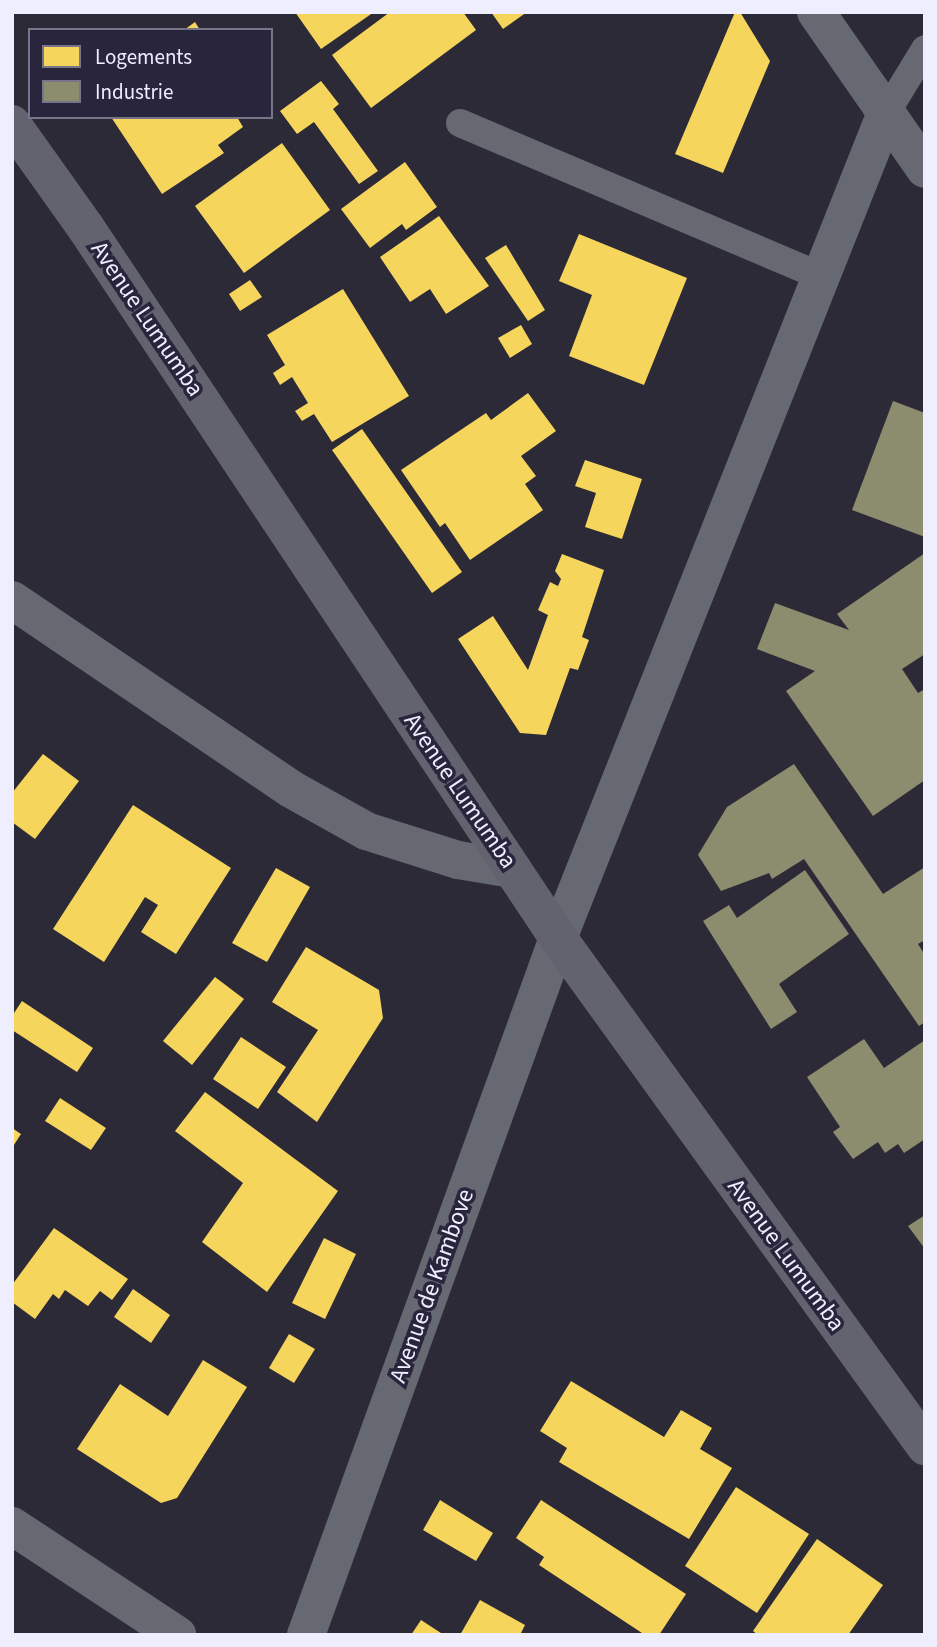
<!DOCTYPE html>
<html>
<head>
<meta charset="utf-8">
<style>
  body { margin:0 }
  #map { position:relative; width:937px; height:1647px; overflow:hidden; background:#2c2a37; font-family:"Source Sans 3",sans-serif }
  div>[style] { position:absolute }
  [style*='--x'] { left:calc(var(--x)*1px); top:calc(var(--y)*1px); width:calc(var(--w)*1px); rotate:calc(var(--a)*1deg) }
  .homes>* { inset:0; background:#f6d55c }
  .industry>* { inset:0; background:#8c8c6e }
  .service>* { height:28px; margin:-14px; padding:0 14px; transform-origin:14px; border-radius:14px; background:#666971 }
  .minor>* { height:38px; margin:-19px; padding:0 19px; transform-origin:19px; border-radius:19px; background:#666971 }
  .trunk>* { height:38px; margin:-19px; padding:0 19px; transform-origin:19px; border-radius:19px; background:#62636f }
  span { translate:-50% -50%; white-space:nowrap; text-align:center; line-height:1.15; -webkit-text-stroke:7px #28253c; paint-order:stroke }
  .street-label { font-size:24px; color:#efeefe }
  .frame { position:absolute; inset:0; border:14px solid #efeefe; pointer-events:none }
  .legend { position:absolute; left:28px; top:28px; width:245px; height:91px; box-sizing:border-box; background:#28253c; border:2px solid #78758a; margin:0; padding:9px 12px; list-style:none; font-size:21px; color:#efeefe }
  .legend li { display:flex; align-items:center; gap:14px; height:35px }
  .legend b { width:35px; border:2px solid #78758a }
</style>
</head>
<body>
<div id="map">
  <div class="homes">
    <i style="clip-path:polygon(295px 12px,374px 12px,321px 49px)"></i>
    <i style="clip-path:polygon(390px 12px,463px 12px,476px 30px,371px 108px,332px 55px)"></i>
    <i style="clip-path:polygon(491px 12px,527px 12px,503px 29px)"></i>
    <i style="clip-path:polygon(735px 12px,740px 12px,770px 61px,723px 173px,675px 154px)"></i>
    <i style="clip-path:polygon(195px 22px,200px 30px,184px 30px)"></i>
    <i style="clip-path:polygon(321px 81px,339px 104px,333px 109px,378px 171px,359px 184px,314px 122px,297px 134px,280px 111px)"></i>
    <i style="clip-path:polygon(111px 117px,237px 117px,243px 127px,218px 145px,224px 153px,162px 194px)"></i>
    <i style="clip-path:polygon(282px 143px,330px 210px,244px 273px,195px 206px)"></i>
    <i style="clip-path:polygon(405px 162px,437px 207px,406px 230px,402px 224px,370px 248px,341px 209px)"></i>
    <i style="clip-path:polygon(439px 216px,489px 286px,446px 314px,430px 289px,410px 302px,380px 257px)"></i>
    <i style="clip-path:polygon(579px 234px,687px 278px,644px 385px,569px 356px,592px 295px,559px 281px)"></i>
    <i style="clip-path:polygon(506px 245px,545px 310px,528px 321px,485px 258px)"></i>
    <i style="clip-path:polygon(250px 280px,262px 297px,240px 311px,229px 294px)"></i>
    <i style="clip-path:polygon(343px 289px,409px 396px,332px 442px,314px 414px,302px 421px,295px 411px,308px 403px,292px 377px,280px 385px,273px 373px,285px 365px,267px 335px)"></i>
    <i style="clip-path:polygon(521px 325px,532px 344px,510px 358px,498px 338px)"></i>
    <i style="clip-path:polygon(528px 393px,556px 431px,521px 456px,536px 476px,525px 484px,543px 510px,470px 560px,445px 523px,440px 527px,401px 470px,486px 413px,491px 420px)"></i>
    <i style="clip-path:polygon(362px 429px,462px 572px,432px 593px,332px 450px)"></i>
    <i style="clip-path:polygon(585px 460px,642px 479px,622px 539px,585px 527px,596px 493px,575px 486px)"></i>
    <i style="clip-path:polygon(562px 554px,604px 570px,582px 637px,589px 640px,578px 670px,570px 668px,546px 735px,520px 733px,458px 639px,493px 616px,528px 670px,548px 615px,538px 610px,550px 582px,558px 586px,561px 579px,555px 571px)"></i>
    <i style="clip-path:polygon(43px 754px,79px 781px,35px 839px,12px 822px,12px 793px)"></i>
    <i style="clip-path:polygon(133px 805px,231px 868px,176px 954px,141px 932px,158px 905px,145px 897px,104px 962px,53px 929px)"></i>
    <i style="clip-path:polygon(276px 868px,310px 887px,267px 962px,232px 943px)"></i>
    <i style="clip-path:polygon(306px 947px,379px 990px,383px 1018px,317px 1122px,277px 1092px,318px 1030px,272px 1002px)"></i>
    <i style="clip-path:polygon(215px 977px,244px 999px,192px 1065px,163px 1041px)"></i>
    <i style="clip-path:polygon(22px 1001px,93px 1048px,77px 1072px,12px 1030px,12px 1016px)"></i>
    <i style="clip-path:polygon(241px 1037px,286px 1067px,258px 1109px,213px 1079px)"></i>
    <i style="clip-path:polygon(205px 1092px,338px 1191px,267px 1292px,202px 1242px,243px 1183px,175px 1131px)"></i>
    <i style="clip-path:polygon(60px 1098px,106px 1128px,91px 1150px,45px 1121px)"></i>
    <i style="clip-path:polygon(12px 1128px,21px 1134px,12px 1148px)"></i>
    <i style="clip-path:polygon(54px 1228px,128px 1279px,112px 1300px,100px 1291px,88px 1306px,65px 1290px,59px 1299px,53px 1294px,35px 1319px,12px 1302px,12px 1285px)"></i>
    <i style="clip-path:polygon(324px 1238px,356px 1254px,325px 1319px,292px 1303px)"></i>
    <i style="clip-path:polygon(133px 1289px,170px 1315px,151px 1343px,114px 1317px)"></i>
    <i style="clip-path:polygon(289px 1334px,315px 1349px,294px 1383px,269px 1368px)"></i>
    <i style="clip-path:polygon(203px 1360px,247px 1387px,177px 1498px,161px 1503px,77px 1449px,120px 1384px,168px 1416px)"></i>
    <i style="clip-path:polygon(571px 1381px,664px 1437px,681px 1410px,712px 1428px,700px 1449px,732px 1468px,689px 1539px,559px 1462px,567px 1448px,540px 1431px)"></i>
    <i style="clip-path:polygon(736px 1487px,809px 1534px,757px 1613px,685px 1566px)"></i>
    <i style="clip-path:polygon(440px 1500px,493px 1533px,476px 1561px,423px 1530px)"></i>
    <i style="clip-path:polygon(541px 1500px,686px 1594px,659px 1635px,645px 1635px,539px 1565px,544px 1557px,516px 1538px)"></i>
    <i style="clip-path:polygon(817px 1539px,883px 1585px,848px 1635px,758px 1635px,753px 1631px)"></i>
    <i style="clip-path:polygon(480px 1600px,525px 1625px,520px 1635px,460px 1635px)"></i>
    <i style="clip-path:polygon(421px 1620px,444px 1635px,411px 1635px)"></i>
  </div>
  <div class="industry">
    <i style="clip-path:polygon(893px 401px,925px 413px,925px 537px,852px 510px)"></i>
    <i style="clip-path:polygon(925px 553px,925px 654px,902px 669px,918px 693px,925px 689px,925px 780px,873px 816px,786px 691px,815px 671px,757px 649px,775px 603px,849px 630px,837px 614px)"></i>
    <i style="clip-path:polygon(794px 764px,883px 894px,925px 867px,925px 940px,918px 944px,925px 955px,925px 1022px,919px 1026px,804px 859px,772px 879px,769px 873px,721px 891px,698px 855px,727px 807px)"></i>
    <i style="clip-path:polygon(805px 870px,849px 934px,779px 984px,797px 1012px,771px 1029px,703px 921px,729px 905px,737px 918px)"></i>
    <i style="clip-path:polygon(864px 1039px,884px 1068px,925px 1040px,925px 1139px,904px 1153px,898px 1144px,885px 1153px,878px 1142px,853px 1159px,833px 1132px,840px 1127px,807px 1077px)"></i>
    <i style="clip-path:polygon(925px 1215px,925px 1249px,908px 1226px)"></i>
  </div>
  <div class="service">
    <i style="--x:886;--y:113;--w:75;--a:-58.6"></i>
    <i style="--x:460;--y:123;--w:392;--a:23"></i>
  </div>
  <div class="minor">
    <i style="--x:816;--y:12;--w:191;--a:55.2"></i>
    <i style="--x:12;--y:600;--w:337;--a:34.1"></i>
    <i style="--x:291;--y:789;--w:86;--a:29.2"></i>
    <i style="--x:366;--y:831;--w:96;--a:17.5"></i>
    <i style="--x:458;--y:860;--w:55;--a:9.5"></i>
    <i style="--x:12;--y:1526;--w:198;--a:33.4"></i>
    <i style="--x:306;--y:1635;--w:741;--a:-70.12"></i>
    <i style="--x:558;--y:938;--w:888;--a:-68.32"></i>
  </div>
  <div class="trunk">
    <i style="--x:12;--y:124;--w:128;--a:54.6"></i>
    <i style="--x:86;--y:228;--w:853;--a:56.38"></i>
    <i style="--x:558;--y:938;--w:627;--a:54.15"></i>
  </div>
  <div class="street-label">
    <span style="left:147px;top:319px;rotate:56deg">Avenue Lumumba</span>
    <span style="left:460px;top:791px;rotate:56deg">Avenue Lumumba</span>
    <span style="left:786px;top:1255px;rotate:54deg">Avenue Lumumba</span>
    <span style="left:432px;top:1286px;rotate:-70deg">Avenue de Kambove</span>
  </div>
  <div class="frame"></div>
  <ul class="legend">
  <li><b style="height:19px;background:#f6d55c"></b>Logements</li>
  <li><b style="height:19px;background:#8c8c6e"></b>Industrie</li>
  </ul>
</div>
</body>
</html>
